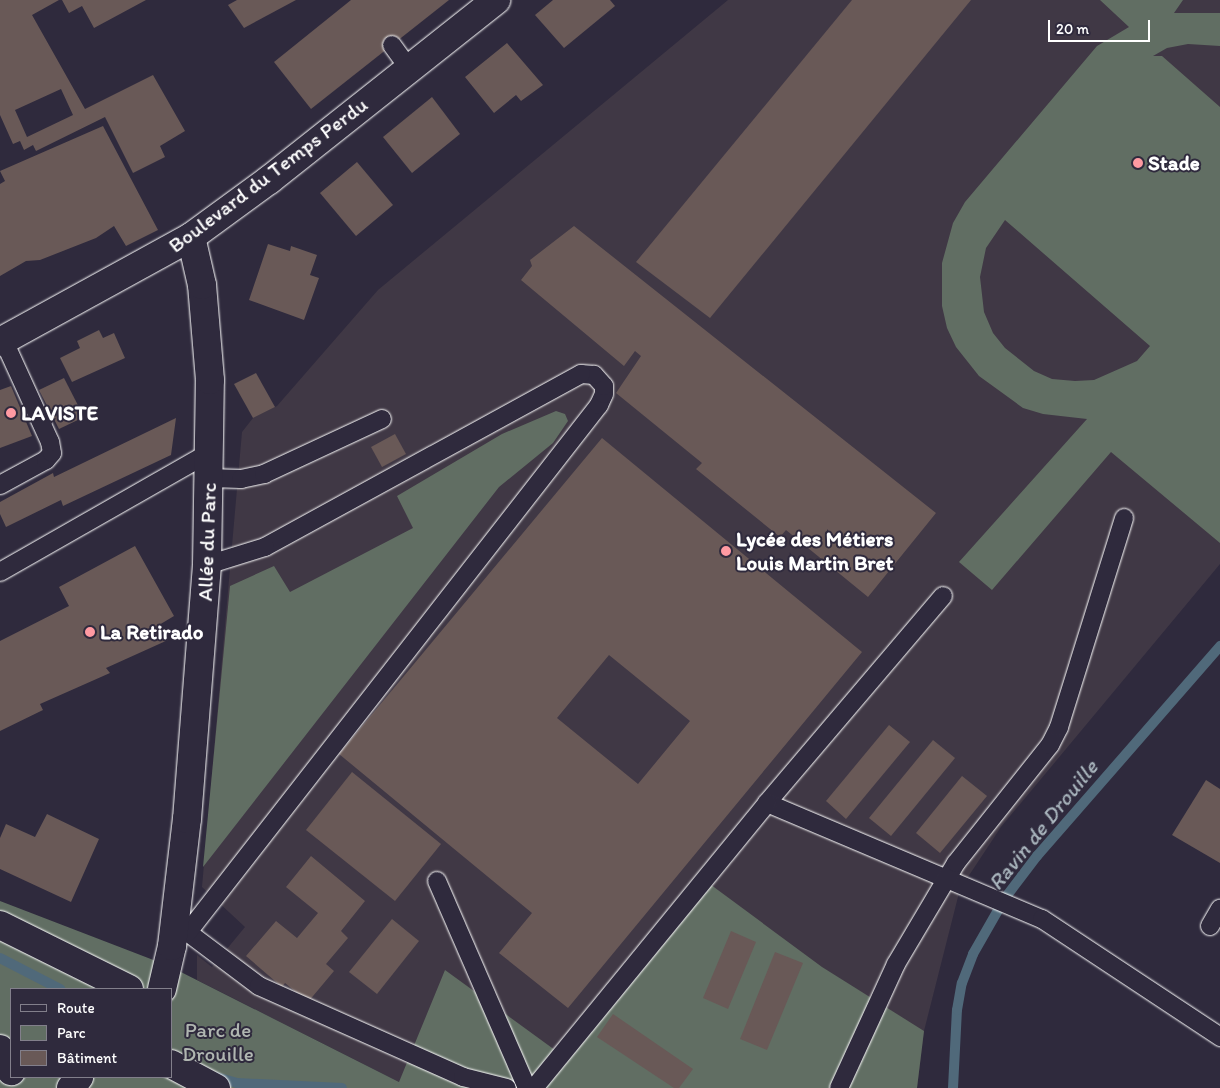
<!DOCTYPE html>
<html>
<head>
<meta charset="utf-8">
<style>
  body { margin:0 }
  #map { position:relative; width:1220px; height:1088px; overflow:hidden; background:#2f2a3d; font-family:Itim,sans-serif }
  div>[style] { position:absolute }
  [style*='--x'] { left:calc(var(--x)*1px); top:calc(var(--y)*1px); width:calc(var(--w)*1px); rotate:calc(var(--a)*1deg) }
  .built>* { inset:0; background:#403845 }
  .green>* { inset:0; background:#616e63 }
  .stream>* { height:10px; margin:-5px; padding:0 5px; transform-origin:5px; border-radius:5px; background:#50697a }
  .building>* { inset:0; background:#695957 }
  .roads { filter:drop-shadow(0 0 1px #fff) drop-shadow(0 0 1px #fff) }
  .lane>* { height:18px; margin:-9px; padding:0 9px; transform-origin:9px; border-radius:9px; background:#2f2a3d }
  .street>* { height:28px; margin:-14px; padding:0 14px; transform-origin:14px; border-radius:14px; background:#2f2a3d }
  .dots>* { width:14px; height:14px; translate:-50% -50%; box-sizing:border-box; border:2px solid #2f2a3d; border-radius:50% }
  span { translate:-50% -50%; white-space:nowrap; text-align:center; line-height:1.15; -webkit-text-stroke:4px #2f2a3d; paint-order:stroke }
  .poi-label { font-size:21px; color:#fff; font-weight:700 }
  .left { translate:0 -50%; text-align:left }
  .street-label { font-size:21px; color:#fff }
  .park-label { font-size:21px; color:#b0b6b1 }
  .water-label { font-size:22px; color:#a8b4bc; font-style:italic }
  .legend { position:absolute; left:10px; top:988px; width:162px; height:90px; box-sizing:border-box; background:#2f2a3d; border:1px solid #827f8b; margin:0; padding:6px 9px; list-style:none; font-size:15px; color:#fff }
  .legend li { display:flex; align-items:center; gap:10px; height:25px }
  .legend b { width:25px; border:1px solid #827f8b }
  .scale { position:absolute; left:1048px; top:20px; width:102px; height:22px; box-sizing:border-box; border:2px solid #fff; border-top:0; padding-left:6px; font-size:15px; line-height:18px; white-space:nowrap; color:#fff; -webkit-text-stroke:4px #2f2a3d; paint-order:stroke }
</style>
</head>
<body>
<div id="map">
  <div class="built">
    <i style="clip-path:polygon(728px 0,1220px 0,1220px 564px,1001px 827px,960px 889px,924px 1031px,917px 1088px,399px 1082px,197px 980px,197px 955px,212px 967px,245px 927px,202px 887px,242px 432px,253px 418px,277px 406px,378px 290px)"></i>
  </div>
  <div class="green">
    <i style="clip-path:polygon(evenodd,1100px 0,1183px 0,1174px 13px,1220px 13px,1220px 46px,1188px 44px,1167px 48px,1153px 56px,1162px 56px,1220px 107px,1220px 543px,1111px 452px,992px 590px,959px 562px,1087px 419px,1043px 414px,1023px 408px,979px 376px,956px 347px,947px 328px,942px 306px,942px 263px,953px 223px,965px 202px,1097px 46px,1129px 27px,1100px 0,1005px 220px,1150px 346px,1137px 361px,1094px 380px,1075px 381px,1052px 379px,1034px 371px,1005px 348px,993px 333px,984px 312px,980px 277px,986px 248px,1005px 220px)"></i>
    <i style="clip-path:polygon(556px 411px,565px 414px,568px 421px,553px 443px,499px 487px,203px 867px,230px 586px,274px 566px,290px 592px,413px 528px,397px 496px,502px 434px)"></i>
    <i style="clip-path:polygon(evenodd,703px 879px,822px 967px,924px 1031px,917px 1088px,0 1088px,0 901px,169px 966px,399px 1082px,445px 970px,559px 1053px,703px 879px,11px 989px,171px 989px,171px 1077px,11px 1077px,11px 989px)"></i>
  </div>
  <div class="stream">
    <i style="--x:0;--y:958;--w:68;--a:27.3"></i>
    <i style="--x:216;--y:1077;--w:22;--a:16"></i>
    <i style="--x:237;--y:1083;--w:105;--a:2.7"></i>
    <i style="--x:953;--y:1088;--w:78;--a:-87.1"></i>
    <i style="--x:957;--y:1010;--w:27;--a:-80"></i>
    <i style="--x:962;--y:983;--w:31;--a:-69"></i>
    <i style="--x:973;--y:954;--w:64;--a:-60.3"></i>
    <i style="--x:1005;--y:898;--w:53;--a:-52.7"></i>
    <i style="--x:1037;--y:856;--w:279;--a:-48.9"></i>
  </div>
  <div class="building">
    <i style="clip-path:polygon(evenodd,0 0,59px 0,32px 15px,85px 109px,153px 75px,185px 131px,160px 146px,165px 157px,133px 173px,105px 117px,36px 151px,33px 145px,24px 150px,20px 141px,13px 144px,0 115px,0 0,61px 89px,73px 115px,27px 137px,15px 110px,61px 89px)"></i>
    <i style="clip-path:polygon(62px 0,146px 0,94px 28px,82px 6px,69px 13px)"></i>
    <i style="clip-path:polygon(237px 0,296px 0,244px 28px,228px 5px)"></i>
    <i style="clip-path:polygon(351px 0,449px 0,311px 109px,274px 62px)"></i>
    <i style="clip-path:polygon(553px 0,610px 0,615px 6px,564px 48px,535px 15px)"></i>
    <i style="clip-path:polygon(852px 0,971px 0,710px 318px,636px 262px)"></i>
    <i style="clip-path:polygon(507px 43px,543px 85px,521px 101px,516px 95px,494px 113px,465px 77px)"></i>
    <i style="clip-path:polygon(432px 97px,460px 134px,412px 173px,383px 137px)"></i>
    <i style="clip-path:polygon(103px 126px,158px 230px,126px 246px,114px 226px,96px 238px,40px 260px,26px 261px,0 276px,0 184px,5px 181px,0 171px)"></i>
    <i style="clip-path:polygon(357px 162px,393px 205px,356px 236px,320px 193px)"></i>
    <i style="clip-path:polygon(574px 226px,936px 513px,868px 597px,786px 530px,780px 537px,696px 469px,702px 463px,616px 393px,641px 356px,635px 351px,624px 366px,521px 280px,532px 266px,530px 260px)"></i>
    <i style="clip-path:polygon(268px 244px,290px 251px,291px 246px,317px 255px,310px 275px,319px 278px,304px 320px,249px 300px)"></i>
    <i style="clip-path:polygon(99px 330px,103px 338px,114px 333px,125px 358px,72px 382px,60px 358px,80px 348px,77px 341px)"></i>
    <i style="clip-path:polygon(256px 373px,275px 407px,253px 418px,234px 384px)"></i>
    <i style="clip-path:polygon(64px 378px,84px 417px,59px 429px,39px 390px)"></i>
    <i style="clip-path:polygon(11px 386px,32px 436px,0 448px,0 390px)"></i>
    <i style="clip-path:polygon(176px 418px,171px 455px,63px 506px,61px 500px,6px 527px,0 514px,0 502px,53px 473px,54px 477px)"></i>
    <i style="clip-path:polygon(395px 434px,406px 454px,382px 467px,371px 447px)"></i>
    <i style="clip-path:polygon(evenodd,602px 438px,862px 652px,568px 1008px,499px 953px,532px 913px,339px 754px,602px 438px,609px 655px,690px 721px,638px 784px,557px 718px,609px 655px)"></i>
    <i style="clip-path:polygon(135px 546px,174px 616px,159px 625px,168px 640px,106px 668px,110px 673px,40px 704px,43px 710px,0 731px,0 641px,69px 606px,59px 587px)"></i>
    <i style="clip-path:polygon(889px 725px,910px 742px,846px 819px,826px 801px)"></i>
    <i style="clip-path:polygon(933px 740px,955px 758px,891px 836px,869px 818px)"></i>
    <i style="clip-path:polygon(352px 772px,441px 844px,395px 901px,306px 830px)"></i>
    <i style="clip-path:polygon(962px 776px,987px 796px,940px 853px,916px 833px)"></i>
    <i style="clip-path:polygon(1206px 780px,1220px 789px,1220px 863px,1172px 835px)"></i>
    <i style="clip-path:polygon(47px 814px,99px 839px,71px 902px,0 869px,0 838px,6px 824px,35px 837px)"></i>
    <i style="clip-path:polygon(311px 856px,365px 901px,341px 931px,348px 938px,326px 964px,334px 971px,308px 1002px,285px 983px,282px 987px,246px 956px,276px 921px,297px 938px,318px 913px,286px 887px)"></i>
    <i style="clip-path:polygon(392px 919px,419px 941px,377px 994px,349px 972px)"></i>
    <i style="clip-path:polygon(731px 931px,756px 942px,728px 1009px,703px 998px)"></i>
    <i style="clip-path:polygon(775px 952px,803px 963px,767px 1050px,740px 1039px)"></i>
    <i style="clip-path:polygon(613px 1014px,693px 1069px,679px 1088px,674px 1088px,597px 1037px)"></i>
  </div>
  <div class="roads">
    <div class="lane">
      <i style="--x:392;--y:45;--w:29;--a:54"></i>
      <i style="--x:209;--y:478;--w:32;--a:2"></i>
      <i style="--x:241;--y:479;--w:24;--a:-12"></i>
      <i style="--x:264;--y:474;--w:130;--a:-25"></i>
      <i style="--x:0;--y:485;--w:52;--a:-28.5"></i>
      <i style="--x:46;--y:460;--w:9;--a:-49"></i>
      <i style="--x:52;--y:453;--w:11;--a:-100"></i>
      <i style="--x:50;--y:442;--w:111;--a:-114.5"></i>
      <i style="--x:0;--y:572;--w:241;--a:-29.7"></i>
      <i style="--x:943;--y:596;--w:272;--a:130.4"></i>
      <i style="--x:767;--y:803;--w:298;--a:22.9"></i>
      <i style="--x:1042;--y:919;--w:214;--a:33.5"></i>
      <i style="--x:437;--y:881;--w:226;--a:66.5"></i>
      <i style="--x:178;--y:925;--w:101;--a:37"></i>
      <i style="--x:259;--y:986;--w:223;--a:24"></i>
      <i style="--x:463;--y:1077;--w:45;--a:14"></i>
      <i style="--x:1210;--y:926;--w:20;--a:-60"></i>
      <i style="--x:188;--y:932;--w:668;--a:-52.05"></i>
      <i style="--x:599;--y:405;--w:12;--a:-66"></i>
      <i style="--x:604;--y:394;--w:8;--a:-90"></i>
      <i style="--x:604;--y:386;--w:15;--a:-132"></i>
      <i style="--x:594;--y:375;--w:13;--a:-176"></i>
      <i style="--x:581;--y:374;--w:360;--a:151.3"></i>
      <i style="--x:265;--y:547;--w:61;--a:162.8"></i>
      <i style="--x:534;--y:1088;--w:368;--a:-50.7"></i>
      <i style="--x:839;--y:1088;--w:136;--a:-65.3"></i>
      <i style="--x:896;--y:964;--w:117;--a:-59.3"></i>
      <i style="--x:956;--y:863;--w:151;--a:-51.5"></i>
      <i style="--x:1050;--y:745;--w:20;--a:-63"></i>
      <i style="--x:1059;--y:727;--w:219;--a:-72.7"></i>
    </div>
    <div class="street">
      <i style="--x:0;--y:342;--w:218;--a:-28.8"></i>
      <i style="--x:191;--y:237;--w:97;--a:-36.2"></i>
      <i style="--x:269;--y:180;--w:290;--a:-38.4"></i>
      <i style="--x:0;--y:925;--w:144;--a:26.4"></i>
      <i style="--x:162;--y:989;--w:44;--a:-76.9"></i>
      <i style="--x:172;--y:946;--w:128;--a:-83.3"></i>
      <i style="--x:187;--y:819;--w:255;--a:-85.5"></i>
      <i style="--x:207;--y:565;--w:185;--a:-89.1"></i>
      <i style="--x:210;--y:380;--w:95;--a:-94.8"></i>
      <i style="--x:202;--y:285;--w:49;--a:-102.9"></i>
      <i style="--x:0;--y:1049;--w:25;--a:63"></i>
      <i style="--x:171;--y:1064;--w:51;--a:28.1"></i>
      <i style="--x:71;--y:1088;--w:14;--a:-54"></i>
    </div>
  </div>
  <div class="dots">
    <i style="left:1138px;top:163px;background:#ff9aa2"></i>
    <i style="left:11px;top:413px;background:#ff9aa2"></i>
    <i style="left:726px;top:551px;background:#ff9aa2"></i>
    <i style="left:90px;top:632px;background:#ff9aa2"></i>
  </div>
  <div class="poi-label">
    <span class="left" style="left:1148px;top:163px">Stade</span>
    <span class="left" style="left:21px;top:413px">LAVISTE</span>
    <span class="left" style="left:736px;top:551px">Lycée des Métiers<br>Louis Martin Bret</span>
    <span class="left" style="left:100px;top:632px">La Retirado</span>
  </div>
  <div class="street-label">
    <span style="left:268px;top:175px;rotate:-37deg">Boulevard du Temps Perdu</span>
    <span style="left:207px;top:542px;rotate:-88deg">Allée du Parc</span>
  </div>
  <div class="park-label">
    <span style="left:218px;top:1042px">Parc de<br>Drouille</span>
  </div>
  <div class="water-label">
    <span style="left:1043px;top:825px;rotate:-51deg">Ravin de Drouille</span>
  </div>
  <ul class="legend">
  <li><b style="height:6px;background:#2f2a3d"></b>Route</li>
  <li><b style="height:14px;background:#616e63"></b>Parc</li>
  <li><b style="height:14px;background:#695957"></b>Bâtiment</li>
  </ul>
  <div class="scale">20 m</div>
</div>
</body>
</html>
